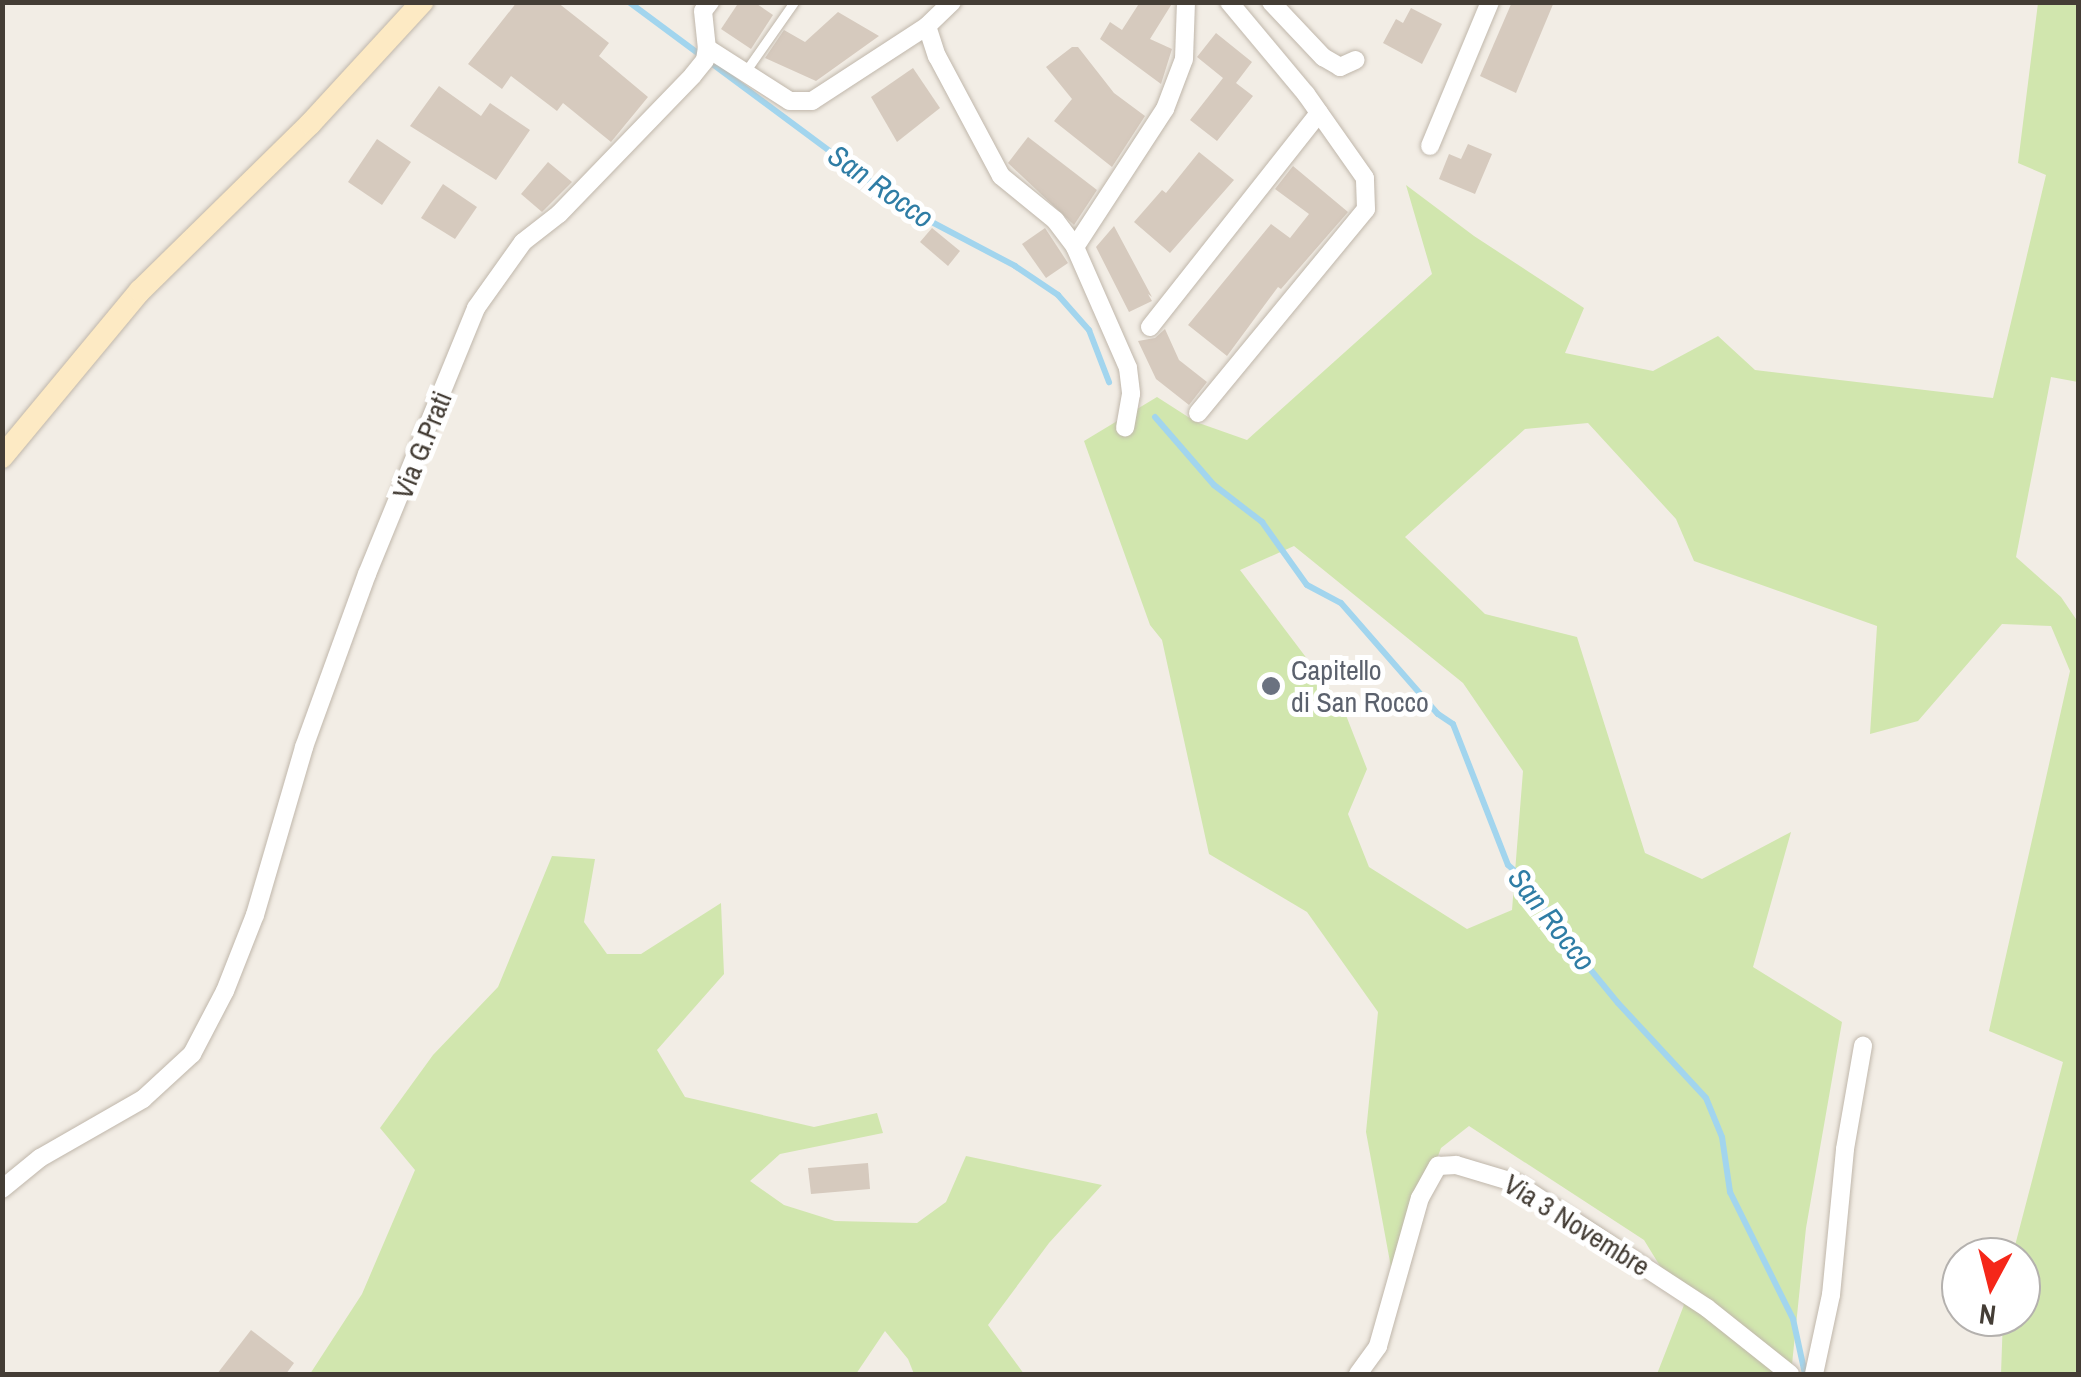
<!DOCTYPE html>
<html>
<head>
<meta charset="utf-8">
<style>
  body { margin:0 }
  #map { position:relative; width:2081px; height:1377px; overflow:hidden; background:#f2ede5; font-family:"Archivo Narrow",sans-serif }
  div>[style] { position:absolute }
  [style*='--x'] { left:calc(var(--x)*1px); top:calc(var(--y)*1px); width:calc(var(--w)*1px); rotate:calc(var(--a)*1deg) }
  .green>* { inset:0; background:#d1e6ae }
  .stream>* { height:6px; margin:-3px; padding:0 3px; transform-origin:3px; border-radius:3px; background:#a2d5ee }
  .building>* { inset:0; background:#d6cabe }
  .roads { filter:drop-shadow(0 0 2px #c0b7ab) drop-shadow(0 0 2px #c0b7ab) }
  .lane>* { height:9px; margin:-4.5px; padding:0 4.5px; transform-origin:4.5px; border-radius:4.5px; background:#fff }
  .street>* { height:18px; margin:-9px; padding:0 9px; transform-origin:9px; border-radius:9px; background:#fff }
  .secondary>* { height:22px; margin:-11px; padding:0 11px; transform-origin:11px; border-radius:11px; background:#fdeac4 }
  .dots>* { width:28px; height:28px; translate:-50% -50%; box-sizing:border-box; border:5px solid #fff; border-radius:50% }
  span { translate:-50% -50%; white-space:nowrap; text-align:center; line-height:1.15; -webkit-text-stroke:10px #fff; paint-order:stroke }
  .street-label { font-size:28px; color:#443d35 }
  .worship-label { font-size:28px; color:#5b616d }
  .left { translate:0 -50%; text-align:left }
  .water-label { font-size:30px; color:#2f7da5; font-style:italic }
  .frame { position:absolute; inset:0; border:5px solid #443d35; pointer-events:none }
  .north { position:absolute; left:1941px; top:1237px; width:100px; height:100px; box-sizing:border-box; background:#fff; border:2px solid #b4b1ae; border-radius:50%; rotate:187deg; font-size:28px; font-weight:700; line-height:40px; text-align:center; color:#443d35 }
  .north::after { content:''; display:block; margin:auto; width:35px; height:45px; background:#f52719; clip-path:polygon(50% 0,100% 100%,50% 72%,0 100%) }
</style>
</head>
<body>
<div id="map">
  <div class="green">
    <i style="clip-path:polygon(evenodd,2038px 3px,2078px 3px,2078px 382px,2051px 377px,2016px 557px,2061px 597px,2078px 622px,2078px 1374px,2001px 1374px,2003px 1317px,2021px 1317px,2021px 1257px,2012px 1257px,2063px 1062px,1989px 1031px,2070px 671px,2051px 626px,2002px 624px,1918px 721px,1870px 734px,1877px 626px,1694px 561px,1676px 519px,1588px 423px,1525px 429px,1405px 537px,1485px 614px,1577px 637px,1645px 853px,1702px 879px,1791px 832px,1753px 967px,1842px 1022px,1806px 1228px,1791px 1374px,1657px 1374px,1684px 1305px,1644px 1240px,1469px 1126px,1441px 1148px,1393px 1278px,1366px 1132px,1378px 1012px,1307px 912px,1209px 854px,1162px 640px,1150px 625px,1084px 441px,1157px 397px,1196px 422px,1247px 440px,1432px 274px,1406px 185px,1474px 236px,1584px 308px,1565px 353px,1653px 371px,1718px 336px,1755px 370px,1993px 398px,2046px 175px,2018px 163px,2038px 3px,1294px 546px,1463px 683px,1523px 771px,1512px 910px,1467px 929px,1369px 867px,1348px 814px,1367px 769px,1342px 705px,1240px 570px,1294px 546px)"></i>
    <i style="clip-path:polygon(552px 856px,595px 859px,584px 922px,607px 954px,641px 954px,721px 903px,724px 974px,657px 1050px,685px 1097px,814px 1127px,877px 1113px,883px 1133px,780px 1154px,750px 1181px,784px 1205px,835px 1221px,917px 1223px,946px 1202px,966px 1156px,1102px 1185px,1049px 1243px,988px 1325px,1024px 1374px,914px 1374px,908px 1359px,885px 1331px,856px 1374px,310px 1374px,362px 1294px,415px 1170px,380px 1128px,433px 1055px,498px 987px)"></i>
  </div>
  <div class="stream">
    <i style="--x:629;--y:2;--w:349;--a:36.6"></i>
    <i style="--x:909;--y:210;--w:120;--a:27.8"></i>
    <i style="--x:1015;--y:266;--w:52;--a:34"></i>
    <i style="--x:1058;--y:295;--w:47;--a:48.5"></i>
    <i style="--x:1089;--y:330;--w:56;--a:69"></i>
    <i style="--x:1155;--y:417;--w:90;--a:49.1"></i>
    <i style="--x:1214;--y:485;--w:61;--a:37.6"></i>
    <i style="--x:1262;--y:522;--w:77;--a:54.5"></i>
    <i style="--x:1307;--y:585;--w:38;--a:28"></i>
    <i style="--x:1341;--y:603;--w:147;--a:48.9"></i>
    <i style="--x:1438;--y:714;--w:18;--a:34"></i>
    <i style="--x:1453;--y:724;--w:151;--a:68.7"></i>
    <i style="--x:1508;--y:865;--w:28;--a:41"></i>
    <i style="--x:1529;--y:883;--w:55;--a:58.3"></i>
    <i style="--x:1558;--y:930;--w:94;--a:50.6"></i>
    <i style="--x:1618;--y:1003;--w:129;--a:47.2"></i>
    <i style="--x:1706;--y:1098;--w:42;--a:67.7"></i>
    <i style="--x:1722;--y:1137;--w:56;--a:81.7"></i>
    <i style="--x:1730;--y:1192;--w:142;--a:63.6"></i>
    <i style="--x:1793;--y:1319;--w:56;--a:77.7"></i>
  </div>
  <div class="building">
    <i style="clip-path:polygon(517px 2px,557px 2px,609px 43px,599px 56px,648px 97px,611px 142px,563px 103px,557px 111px,511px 76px,502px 89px,468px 64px)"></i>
    <i style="clip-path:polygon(739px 2px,754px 2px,773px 15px,751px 49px,721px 29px)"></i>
    <i style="clip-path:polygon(1140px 2px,1173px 2px,1150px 39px,1172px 49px,1161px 84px,1100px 39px,1110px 22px,1122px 30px)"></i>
    <i style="clip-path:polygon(1512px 2px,1554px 2px,1516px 93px,1480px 76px)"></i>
    <i style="clip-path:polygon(1411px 8px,1442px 24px,1422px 64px,1383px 43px,1396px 19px,1403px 23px)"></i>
    <i style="clip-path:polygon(838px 12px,879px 36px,816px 81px,765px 58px,784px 30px,805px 42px)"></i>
    <i style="clip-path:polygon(1216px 33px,1252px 62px,1236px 83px,1253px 96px,1217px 141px,1190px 120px,1223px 78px,1197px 57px)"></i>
    <i style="clip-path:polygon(1072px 47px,1078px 47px,1114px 93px,1145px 116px,1112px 167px,1054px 121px,1072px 99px,1046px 67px)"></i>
    <i style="clip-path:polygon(913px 68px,940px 108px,897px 142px,871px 97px)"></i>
    <i style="clip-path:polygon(439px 86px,481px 116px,490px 103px,530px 130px,496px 180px,410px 126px)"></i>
    <i style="clip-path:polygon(1028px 137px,1097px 190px,1074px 225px,1008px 163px)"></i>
    <i style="clip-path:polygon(377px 139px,411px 162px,382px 205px,348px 182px)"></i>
    <i style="clip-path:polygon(1468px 144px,1492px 154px,1475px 194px,1439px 179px,1449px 154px,1461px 159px)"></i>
    <i style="clip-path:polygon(1199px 152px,1234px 180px,1170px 253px,1134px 222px,1162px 190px,1166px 193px)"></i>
    <i style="clip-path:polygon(548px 162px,572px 182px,542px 212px,521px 194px)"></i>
    <i style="clip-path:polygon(1293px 166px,1348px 212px,1281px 289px,1278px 287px,1227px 356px,1188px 325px,1271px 224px,1290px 238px,1309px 214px,1275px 189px)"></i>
    <i style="clip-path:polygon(443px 184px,477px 207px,455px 239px,421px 218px)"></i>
    <i style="clip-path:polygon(1114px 226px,1152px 297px,1148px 294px,1152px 301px,1129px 312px,1096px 247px)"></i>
    <i style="clip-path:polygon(932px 228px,960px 251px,948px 266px,920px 242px)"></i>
    <i style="clip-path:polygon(1045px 228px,1068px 263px,1046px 278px,1022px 244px)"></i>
    <i style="clip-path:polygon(1165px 329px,1179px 360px,1207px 382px,1189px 405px,1156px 379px,1138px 341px,1155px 338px)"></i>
    <i style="clip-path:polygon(868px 1163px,870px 1189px,811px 1194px,808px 1168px)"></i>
    <i style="clip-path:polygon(251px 1330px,294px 1363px,286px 1374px,217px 1374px)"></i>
  </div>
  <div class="roads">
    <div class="lane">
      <i style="--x:745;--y:72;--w:85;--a:-55"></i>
    </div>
    <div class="street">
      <i style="--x:710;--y:2;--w:11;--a:128"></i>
      <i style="--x:703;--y:11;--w:37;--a:84"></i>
      <i style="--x:707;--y:48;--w:98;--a:32.6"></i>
      <i style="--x:790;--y:101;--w:22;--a:0"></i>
      <i style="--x:812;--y:101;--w:137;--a:-33.1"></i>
      <i style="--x:927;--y:26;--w:35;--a:-44"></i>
      <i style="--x:1271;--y:2;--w:76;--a:46.6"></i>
      <i style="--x:1323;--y:57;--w:20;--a:30"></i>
      <i style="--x:1340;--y:67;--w:17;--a:-24"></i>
      <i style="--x:927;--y:26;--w:32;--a:72"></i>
      <i style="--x:937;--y:56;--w:136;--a:61.9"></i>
      <i style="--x:1001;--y:176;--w:70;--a:39.2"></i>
      <i style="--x:1055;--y:220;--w:34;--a:53"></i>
      <i style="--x:1075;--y:247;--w:165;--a:-56.9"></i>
      <i style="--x:1165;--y:109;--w:53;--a:-69.2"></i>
      <i style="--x:1184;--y:59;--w:57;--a:-88"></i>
      <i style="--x:1430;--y:146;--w:156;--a:-67.4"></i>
      <i style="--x:1075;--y:247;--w:132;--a:66.3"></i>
      <i style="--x:1128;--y:368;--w:26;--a:83"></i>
      <i style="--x:1131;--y:394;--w:34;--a:100"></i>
      <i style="--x:1150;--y:327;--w:273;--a:-51.7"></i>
      <i style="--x:1198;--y:413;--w:264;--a:-50.5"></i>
      <i style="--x:1366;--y:209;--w:31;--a:-92"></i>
      <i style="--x:1365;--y:178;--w:103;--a:-125.1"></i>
      <i style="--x:1306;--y:94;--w:120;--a:-129.9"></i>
      <i style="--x:2;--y:1189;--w:49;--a:-39.2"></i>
      <i style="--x:40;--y:1158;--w:119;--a:-29.8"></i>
      <i style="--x:143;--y:1099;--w:67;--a:-42.6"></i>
      <i style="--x:192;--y:1054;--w:71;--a:-62.4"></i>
      <i style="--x:225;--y:991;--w:82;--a:-68.5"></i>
      <i style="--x:255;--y:915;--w:175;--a:-73.7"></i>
      <i style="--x:304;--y:747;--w:184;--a:-70"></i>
      <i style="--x:367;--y:574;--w:287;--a:-67.7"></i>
      <i style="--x:476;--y:308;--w:81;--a:-54.5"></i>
      <i style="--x:523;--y:242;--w:46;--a:-37.9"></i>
      <i style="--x:559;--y:214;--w:193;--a:-46"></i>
      <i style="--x:693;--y:75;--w:19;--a:-51"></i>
      <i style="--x:705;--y:60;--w:12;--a:-81"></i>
      <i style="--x:1358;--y:1374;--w:34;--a:-54"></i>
      <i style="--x:1378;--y:1346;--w:154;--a:-74.2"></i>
      <i style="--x:1420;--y:1198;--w:37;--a:-61"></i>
      <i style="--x:1438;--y:1166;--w:18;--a:-3"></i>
      <i style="--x:1456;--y:1165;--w:63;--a:16.7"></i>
      <i style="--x:1516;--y:1183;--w:228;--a:33.2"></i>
      <i style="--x:1707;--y:1308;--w:106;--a:38.5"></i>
      <i style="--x:1814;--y:1374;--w:81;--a:-77.9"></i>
      <i style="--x:1831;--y:1295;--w:147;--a:-84.5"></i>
      <i style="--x:1845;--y:1149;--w:105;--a:-80.1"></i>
    </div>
    <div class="secondary">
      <i style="--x:2;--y:457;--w:216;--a:-50.3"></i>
      <i style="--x:140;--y:291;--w:238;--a:-44.5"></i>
      <i style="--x:310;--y:124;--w:166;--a:-47.4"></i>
    </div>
  </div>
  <div class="dots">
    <i style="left:1271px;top:686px;background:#6b7280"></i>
  </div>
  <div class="street-label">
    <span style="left:422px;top:445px;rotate:-68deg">Via G.Prati</span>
    <span style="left:1577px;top:1225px;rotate:32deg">Via 3 Novembre</span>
  </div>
  <div class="worship-label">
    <span class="left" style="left:1291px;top:686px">Capitello<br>di San Rocco</span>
  </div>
  <div class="water-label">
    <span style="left:881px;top:186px;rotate:35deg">San Rocco</span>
    <span style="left:1552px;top:919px;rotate:52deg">San Rocco</span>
  </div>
  <div class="frame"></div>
  <div class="north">N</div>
</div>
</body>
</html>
